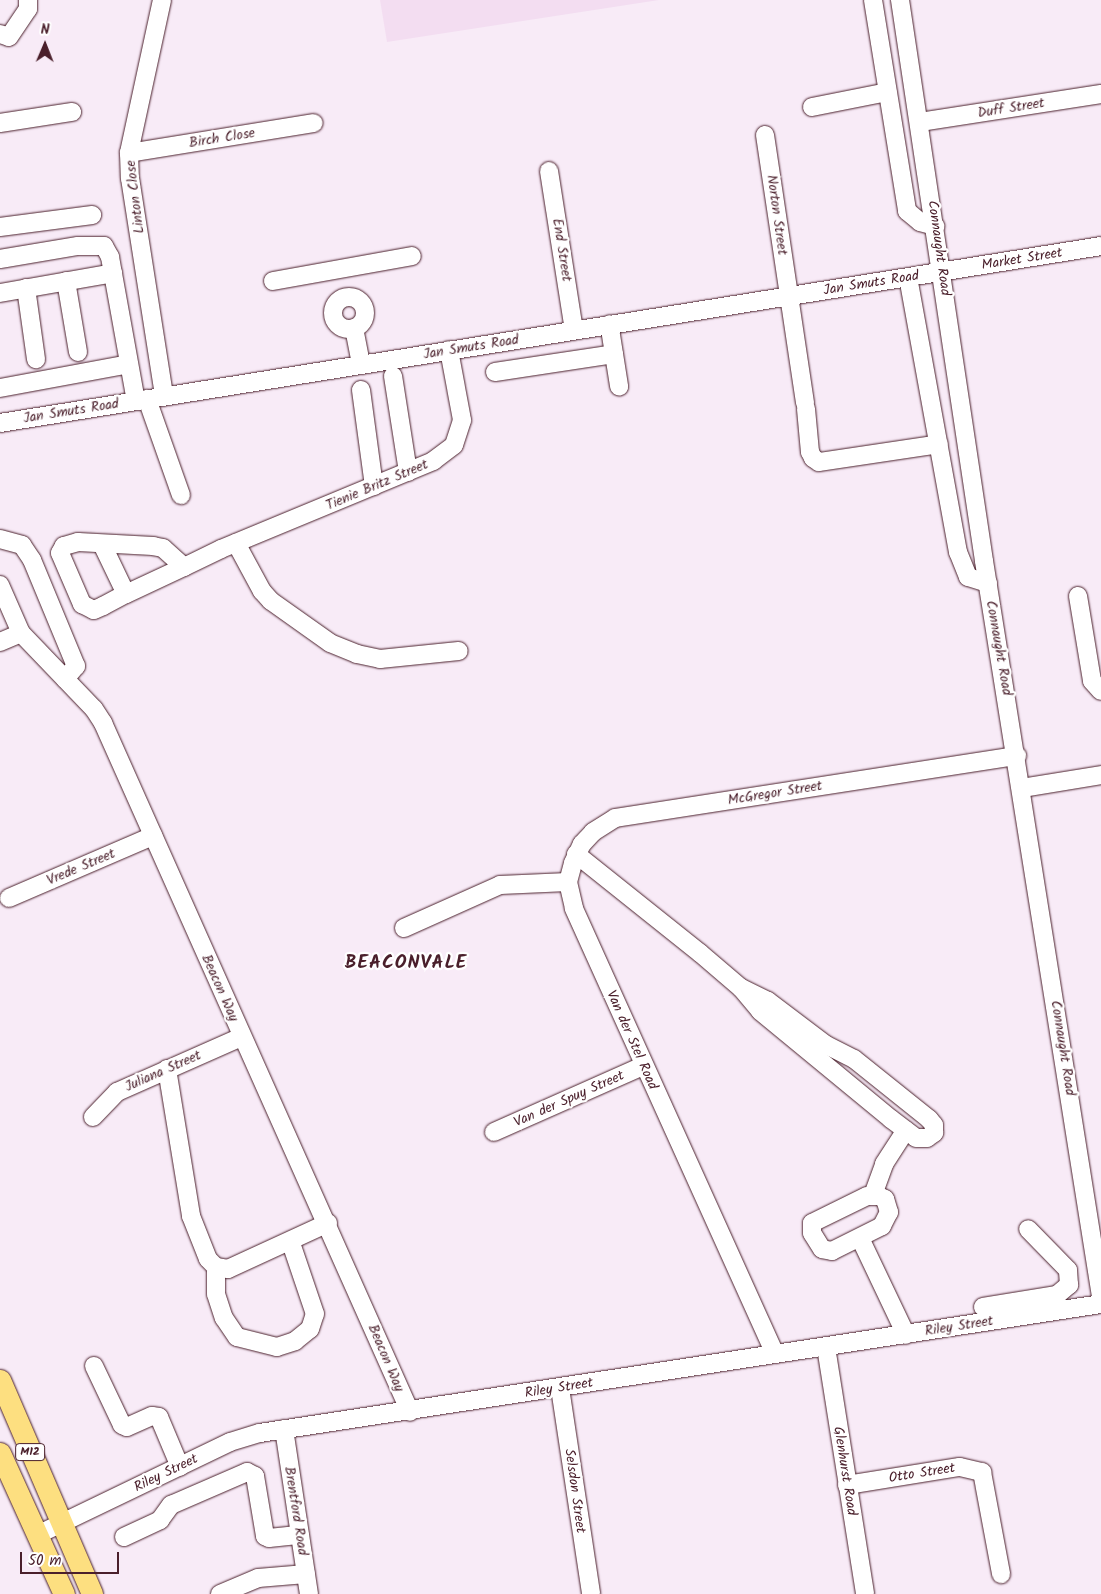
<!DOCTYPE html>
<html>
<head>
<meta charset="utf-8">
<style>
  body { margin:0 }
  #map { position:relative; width:1101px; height:1594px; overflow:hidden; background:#f8ebf7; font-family:Kalam,sans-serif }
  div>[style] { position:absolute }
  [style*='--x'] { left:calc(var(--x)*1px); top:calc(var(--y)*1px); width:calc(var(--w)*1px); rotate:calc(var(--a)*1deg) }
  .built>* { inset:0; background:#f3ddf1 }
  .roads { filter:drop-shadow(0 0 1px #4a1f2b) drop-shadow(0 0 1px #4a1f2b) }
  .minor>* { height:18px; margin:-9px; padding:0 9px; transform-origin:9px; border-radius:9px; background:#fff }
  .minor>.ring { margin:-9px; padding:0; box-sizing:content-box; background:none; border:18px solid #fff; border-radius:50% }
  .major>* { height:21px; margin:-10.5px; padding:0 10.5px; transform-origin:10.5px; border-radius:10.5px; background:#fddf80 }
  span { translate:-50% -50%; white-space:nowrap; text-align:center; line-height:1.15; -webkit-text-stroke:4.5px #fff; paint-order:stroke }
  .shield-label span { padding:1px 4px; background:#fff; border:1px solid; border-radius:4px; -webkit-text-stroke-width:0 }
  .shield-label { font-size:12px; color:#4a1f2b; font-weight:700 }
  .street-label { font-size:14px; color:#4a1f2b }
  .district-label { font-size:19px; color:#4a1f2b; font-weight:700; letter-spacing:1px }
  .north { position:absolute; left:20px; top:20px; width:50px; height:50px; -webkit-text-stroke:4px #fff; paint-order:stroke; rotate:1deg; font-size:14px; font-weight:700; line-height:20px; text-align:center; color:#4a1f2b }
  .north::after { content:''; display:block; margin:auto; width:18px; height:22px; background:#4a1f2b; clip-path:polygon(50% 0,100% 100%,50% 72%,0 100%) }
  .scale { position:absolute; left:20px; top:1552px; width:99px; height:22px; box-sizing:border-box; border:2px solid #4a1f2b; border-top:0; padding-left:6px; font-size:15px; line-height:18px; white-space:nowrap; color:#4a1f2b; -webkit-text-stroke:4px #fff; paint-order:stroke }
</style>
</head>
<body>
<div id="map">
  <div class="built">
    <i style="clip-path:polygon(380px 0,659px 0,387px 42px)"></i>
  </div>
  <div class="roads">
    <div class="minor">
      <i style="--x:162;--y:0;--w:157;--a:102.2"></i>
      <i style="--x:129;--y:153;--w:25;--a:88"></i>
      <i style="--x:130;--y:178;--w:221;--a:81.1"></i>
      <i style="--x:873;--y:0;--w:214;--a:80.8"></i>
      <i style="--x:907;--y:211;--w:17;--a:40"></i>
      <i style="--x:920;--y:222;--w:16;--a:15"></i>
      <i style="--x:900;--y:0;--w:567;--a:81.48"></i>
      <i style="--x:984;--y:561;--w:744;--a:80.96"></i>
      <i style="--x:0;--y:34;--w:9;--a:18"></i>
      <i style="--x:9;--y:37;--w:34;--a:-56"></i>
      <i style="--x:28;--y:9;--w:9;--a:-90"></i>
      <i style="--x:812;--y:107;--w:77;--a:-11.2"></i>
      <i style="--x:920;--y:122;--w:183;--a:-8.8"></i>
      <i style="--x:0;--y:123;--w:73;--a:-8.7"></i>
      <i style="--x:765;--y:135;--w:271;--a:81.5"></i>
      <i style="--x:129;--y:153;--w:187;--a:-9.2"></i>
      <i style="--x:549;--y:171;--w:161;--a:81.1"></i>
      <i style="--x:0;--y:227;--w:93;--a:-7.4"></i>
      <i style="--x:0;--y:259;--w:79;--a:-9.5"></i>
      <i style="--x:78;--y:246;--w:26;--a:0"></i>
      <i style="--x:104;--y:246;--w:13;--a:61"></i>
      <i style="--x:110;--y:257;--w:146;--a:79.8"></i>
      <i style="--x:908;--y:277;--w:280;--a:79.7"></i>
      <i style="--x:958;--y:552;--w:27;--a:68"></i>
      <i style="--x:968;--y:577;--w:21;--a:17"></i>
      <i style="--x:66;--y:281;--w:72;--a:80.4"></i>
      <i style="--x:273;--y:281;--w:141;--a:-10.2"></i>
      <i style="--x:26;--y:288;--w:72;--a:82"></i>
      <i style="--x:0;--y:293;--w:115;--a:-10"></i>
      <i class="ring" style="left:333px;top:297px;width:14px;height:14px"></i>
      <i style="--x:354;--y:328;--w:37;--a:79"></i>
      <i style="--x:614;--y:354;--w:33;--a:81"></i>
      <i style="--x:495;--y:372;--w:120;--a:-8.6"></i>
      <i style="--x:614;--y:354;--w:30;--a:-99"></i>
      <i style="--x:393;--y:376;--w:97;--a:81.1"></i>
      <i style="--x:0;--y:388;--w:131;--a:-10.5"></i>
      <i style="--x:361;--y:390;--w:97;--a:82.3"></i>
      <i style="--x:147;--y:399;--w:102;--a:70.5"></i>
      <i style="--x:806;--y:409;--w:43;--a:84.7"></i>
      <i style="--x:810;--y:452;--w:7;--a:63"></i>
      <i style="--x:813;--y:458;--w:7;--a:34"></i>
      <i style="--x:819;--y:462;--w:121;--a:-8.5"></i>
      <i style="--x:0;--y:423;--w:1115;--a:-9.13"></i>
      <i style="--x:0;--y:539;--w:23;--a:15"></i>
      <i style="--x:22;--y:545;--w:18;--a:56"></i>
      <i style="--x:32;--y:560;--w:115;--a:67.5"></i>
      <i style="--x:76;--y:666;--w:17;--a:130"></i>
      <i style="--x:236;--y:543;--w:55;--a:61.6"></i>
      <i style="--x:262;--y:591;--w:13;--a:48"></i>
      <i style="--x:271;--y:601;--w:72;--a:35.4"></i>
      <i style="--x:330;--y:643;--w:29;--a:22"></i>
      <i style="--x:357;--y:654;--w:24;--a:12"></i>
      <i style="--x:380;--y:659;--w:79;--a:-5.8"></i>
      <i style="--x:102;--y:544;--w:55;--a:64.4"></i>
      <i style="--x:184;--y:567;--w:28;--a:-138"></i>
      <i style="--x:163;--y:548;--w:10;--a:-169"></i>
      <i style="--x:153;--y:546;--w:75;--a:-176.9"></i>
      <i style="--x:78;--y:542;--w:15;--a:164"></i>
      <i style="--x:64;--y:546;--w:8;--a:120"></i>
      <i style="--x:60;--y:553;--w:56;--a:66.7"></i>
      <i style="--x:82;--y:604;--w:13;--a:27"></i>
      <i style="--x:94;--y:610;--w:10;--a:-24"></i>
      <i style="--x:103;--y:606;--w:26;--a:-28"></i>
      <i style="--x:126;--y:594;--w:64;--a:-25"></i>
      <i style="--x:184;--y:567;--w:41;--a:-25.9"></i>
      <i style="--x:221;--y:549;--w:230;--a:-22.5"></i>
      <i style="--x:433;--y:461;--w:26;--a:-37"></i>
      <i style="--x:454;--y:445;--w:26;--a:-72"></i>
      <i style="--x:462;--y:420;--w:71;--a:-100.5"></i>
      <i style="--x:0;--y:585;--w:52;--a:66.4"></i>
      <i style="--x:21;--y:633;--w:105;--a:46.2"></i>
      <i style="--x:94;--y:709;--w:17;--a:57"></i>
      <i style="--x:103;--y:723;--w:754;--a:65.98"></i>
      <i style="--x:1078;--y:596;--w:86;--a:80.6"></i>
      <i style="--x:1092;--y:681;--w:13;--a:48"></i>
      <i style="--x:0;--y:642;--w:23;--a:-23"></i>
      <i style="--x:1022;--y:788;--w:80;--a:-9.3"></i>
      <i style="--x:576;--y:854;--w:159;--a:38.6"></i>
      <i style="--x:700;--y:953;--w:54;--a:40.5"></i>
      <i style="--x:741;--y:988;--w:30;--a:50"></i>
      <i style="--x:760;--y:1011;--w:170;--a:39.5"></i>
      <i style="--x:891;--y:1119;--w:31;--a:37"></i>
      <i style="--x:916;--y:1138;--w:11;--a:0"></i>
      <i style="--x:927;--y:1138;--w:9;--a:-36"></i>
      <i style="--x:934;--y:1133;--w:8;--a:-90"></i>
      <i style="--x:934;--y:1125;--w:8;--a:-130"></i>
      <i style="--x:929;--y:1119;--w:96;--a:-141.3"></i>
      <i style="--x:854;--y:1059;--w:31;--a:-153"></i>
      <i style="--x:826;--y:1045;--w:73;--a:-142.8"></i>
      <i style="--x:768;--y:1001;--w:30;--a:-154"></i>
      <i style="--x:9;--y:898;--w:157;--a:-23.3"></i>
      <i style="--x:404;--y:928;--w:105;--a:-24.1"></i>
      <i style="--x:500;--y:885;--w:68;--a:-2.5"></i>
      <i style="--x:167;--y:1069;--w:149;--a:80.7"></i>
      <i style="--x:191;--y:1216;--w:46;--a:68.4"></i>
      <i style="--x:208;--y:1259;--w:11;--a:45"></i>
      <i style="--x:216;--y:1267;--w:12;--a:9"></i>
      <i style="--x:228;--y:1269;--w:110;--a:-24.7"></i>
      <i style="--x:93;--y:1117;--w:35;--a:-46"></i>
      <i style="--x:117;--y:1092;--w:136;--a:-23.9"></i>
      <i style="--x:494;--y:1132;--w:163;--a:-23.9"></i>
      <i style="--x:873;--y:1195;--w:33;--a:-70"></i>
      <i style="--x:884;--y:1164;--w:40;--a:-57.1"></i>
      <i style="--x:867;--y:1196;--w:12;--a:0"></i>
      <i style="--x:879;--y:1196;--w:7;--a:27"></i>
      <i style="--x:885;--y:1199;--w:14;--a:73"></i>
      <i style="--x:889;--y:1212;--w:16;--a:117"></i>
      <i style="--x:882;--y:1226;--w:56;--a:153.4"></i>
      <i style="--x:832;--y:1251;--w:10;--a:-169"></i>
      <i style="--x:822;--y:1249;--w:19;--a:-122"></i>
      <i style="--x:812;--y:1233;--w:10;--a:-90"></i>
      <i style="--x:812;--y:1223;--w:61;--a:-26.1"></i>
      <i style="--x:860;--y:1238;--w:107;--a:64.6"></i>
      <i style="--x:216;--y:1267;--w:27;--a:90"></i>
      <i style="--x:216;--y:1294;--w:25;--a:72"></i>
      <i style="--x:224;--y:1318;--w:23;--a:56"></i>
      <i style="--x:237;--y:1337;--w:41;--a:14"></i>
      <i style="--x:277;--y:1347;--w:19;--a:-18"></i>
      <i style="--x:295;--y:1341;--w:19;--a:-39"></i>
      <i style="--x:310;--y:1329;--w:16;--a:-72"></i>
      <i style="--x:315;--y:1314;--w:75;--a:-108.7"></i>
      <i style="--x:983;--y:1307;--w:75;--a:-9.2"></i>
      <i style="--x:1057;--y:1295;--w:16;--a:-40"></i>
      <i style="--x:1069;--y:1285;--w:15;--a:-94"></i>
      <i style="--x:1068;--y:1270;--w:57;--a:-134.3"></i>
      <i style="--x:826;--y:1347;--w:250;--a:81"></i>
      <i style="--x:775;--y:1354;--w:489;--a:-114.3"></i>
      <i style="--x:574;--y:908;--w:27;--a:-103"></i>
      <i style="--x:568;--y:882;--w:20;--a:-75"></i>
      <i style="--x:573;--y:863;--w:21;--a:-65"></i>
      <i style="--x:582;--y:844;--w:16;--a:-47"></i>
      <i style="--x:593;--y:832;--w:26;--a:-32"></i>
      <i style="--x:615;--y:818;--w:407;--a:-8.8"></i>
      <i style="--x:94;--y:1366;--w:65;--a:64.6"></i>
      <i style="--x:122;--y:1425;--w:5;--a:22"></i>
      <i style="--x:127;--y:1427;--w:27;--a:-24"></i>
      <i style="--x:152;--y:1416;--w:7;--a:8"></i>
      <i style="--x:159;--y:1417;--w:54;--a:67.2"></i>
      <i style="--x:560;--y:1388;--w:208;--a:81.4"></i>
      <i style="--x:284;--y:1429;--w:167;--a:81.4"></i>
      <i style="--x:847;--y:1485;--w:114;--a:-9.1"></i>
      <i style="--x:960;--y:1467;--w:23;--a:13"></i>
      <i style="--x:982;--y:1472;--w:104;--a:79.4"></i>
      <i style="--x:37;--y:1535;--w:214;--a:-25.7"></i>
      <i style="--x:230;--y:1442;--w:31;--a:-17"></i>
      <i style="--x:260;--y:1433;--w:851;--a:-8.72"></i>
      <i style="--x:124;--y:1537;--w:40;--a:-25"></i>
      <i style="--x:160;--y:1520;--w:19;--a:-54"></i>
      <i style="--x:171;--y:1505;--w:83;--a:-23.5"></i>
      <i style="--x:247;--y:1472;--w:9;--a:27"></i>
      <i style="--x:255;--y:1476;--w:61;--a:80.5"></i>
      <i style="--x:265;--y:1536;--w:4;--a:27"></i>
      <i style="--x:269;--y:1538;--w:31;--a:-6"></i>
      <i style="--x:220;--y:1594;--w:41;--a:-22.8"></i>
      <i style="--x:258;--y:1578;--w:48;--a:-4.8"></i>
    </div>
    <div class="major">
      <i style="--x:0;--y:1380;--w:233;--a:66.7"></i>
      <i style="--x:0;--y:1453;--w:155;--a:65.6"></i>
    </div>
  </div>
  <div class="shield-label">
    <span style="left:30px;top:1452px">M12</span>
  </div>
  <div class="street-label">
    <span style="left:1011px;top:108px;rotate:-9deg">Duff Street</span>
    <span style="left:222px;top:138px;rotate:-9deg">Birch Close</span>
    <span style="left:135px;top:197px;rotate:-97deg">Linton Close</span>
    <span style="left:777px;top:215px;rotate:82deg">Norton Street</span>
    <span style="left:939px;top:248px;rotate:82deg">Connaught Road</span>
    <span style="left:562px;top:250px;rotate:81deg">End Street</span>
    <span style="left:1022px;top:259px;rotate:-9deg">Market Street</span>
    <span style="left:871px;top:283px;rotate:-9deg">Jan Smuts Road</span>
    <span style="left:471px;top:347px;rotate:-9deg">Jan Smuts Road</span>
    <span style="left:71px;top:411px;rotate:-9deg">Jan Smuts Road</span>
    <span style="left:377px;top:485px;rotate:-23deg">Tienie Britz Street</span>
    <span style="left:999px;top:648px;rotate:80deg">Connaught Road</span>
    <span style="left:775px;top:793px;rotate:-9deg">McGregor Street</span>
    <span style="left:81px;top:867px;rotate:-23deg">Vrede Street</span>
    <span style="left:220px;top:988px;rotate:66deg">Beacon Way</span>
    <span style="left:632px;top:1040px;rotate:66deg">Van der Stel Road</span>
    <span style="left:1063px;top:1048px;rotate:81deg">Connaught Road</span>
    <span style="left:163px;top:1071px;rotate:-24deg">Juliana Street</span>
    <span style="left:569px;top:1099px;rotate:-24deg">Van der Spuy Street</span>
    <span style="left:959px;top:1326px;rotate:-9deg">Riley Street</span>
    <span style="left:386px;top:1358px;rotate:67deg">Beacon Way</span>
    <span style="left:559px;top:1388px;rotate:-9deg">Riley Street</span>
    <span style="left:845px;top:1471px;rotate:81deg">Glenhurst Road</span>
    <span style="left:166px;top:1473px;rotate:-26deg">Riley Street</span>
    <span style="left:922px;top:1473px;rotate:-9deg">Otto Street</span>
    <span style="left:575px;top:1491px;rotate:82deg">Selsdon Street</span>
    <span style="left:296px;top:1511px;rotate:81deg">Brentford Road</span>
  </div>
  <div class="district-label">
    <span style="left:406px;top:964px">BEACONVALE</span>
  </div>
  <div class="north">N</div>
  <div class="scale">50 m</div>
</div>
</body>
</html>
